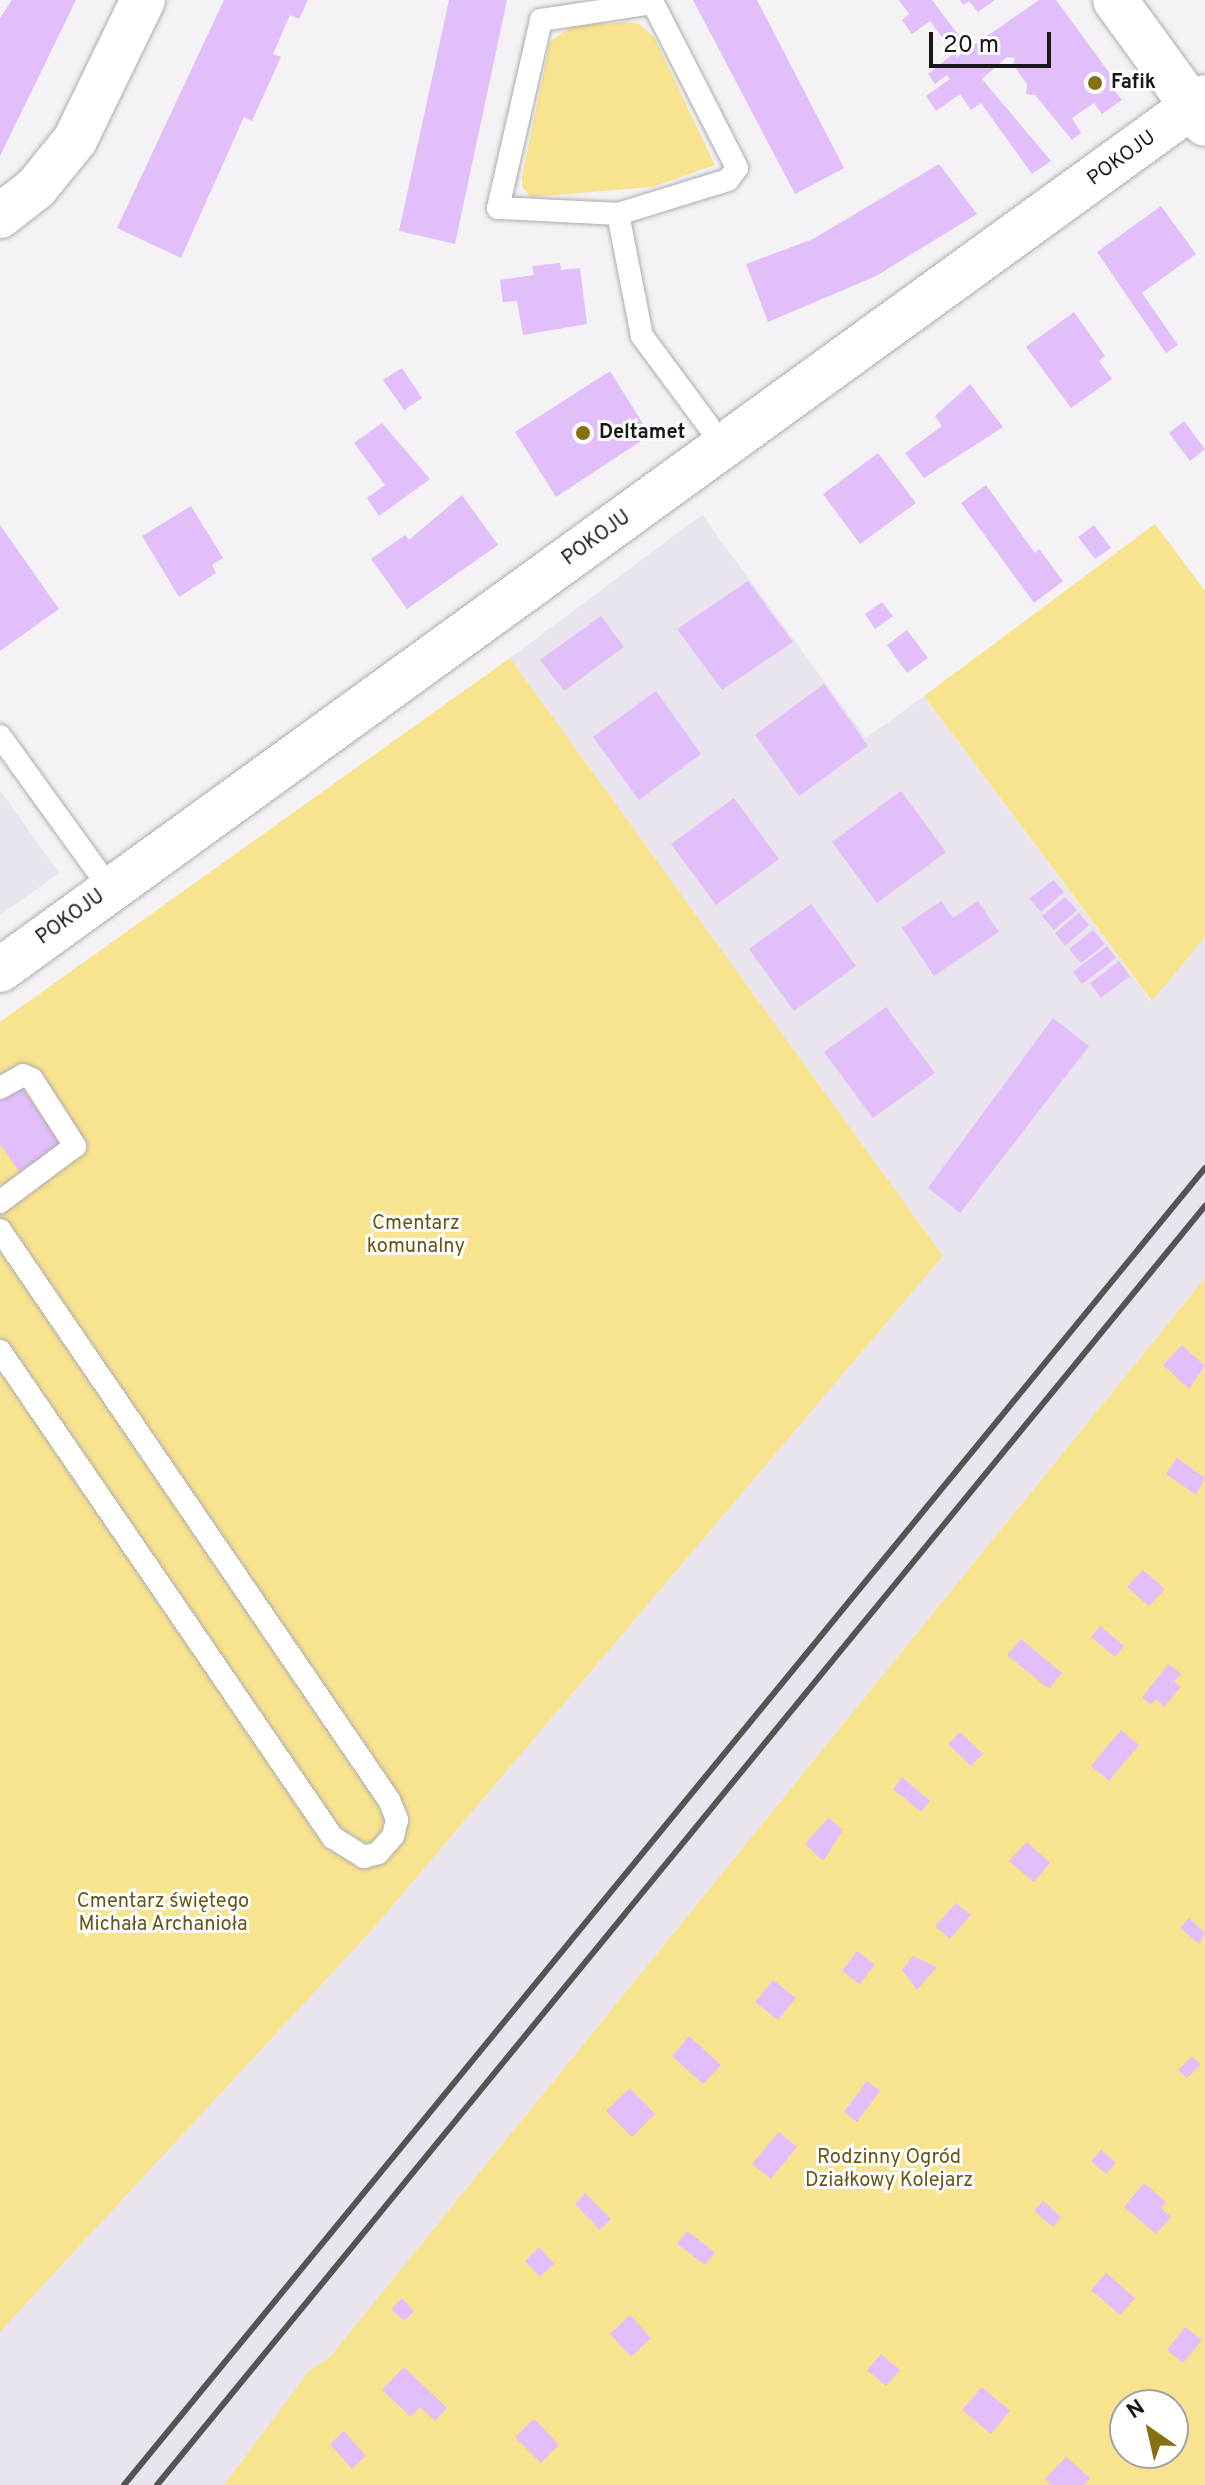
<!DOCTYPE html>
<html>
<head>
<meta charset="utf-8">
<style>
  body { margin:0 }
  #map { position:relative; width:1205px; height:2485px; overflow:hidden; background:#f4f2f5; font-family:Overpass,sans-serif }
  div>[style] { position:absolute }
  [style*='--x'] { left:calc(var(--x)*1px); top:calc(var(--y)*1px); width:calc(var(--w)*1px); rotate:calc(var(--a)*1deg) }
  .built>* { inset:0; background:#e9e4ed }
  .green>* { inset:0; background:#f8e38f }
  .building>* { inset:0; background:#e2bffb }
  .roads { filter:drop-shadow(0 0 2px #aeacaf) drop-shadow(0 0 2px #aeacaf) }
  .lane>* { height:22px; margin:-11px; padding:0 11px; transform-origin:11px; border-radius:11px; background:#fff }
  .street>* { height:44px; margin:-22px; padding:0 22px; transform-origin:22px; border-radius:22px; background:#fff }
  .secondary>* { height:44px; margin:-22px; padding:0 22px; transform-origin:22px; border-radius:22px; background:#fff }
  .rail>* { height:6px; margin:-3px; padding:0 3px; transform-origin:3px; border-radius:3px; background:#555455 }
  .dots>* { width:22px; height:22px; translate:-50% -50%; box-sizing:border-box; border:4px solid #fff; border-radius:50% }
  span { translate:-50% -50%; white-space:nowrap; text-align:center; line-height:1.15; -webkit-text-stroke:6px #fff; paint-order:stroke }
  .poi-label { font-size:20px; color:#191819; font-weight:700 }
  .left { translate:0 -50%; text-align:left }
  .street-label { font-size:20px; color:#191819 }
  .park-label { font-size:20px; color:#665714 }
  .north { position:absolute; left:1109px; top:2389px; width:80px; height:80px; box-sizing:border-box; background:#fff; border:2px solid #a3a3a3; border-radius:50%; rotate:326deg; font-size:22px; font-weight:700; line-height:32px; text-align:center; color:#191819 }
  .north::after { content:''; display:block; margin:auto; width:28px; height:36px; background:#857111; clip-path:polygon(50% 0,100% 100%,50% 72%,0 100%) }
  .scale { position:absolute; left:929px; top:32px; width:122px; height:36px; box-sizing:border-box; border:4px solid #191819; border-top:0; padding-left:10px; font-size:24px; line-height:28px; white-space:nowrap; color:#191819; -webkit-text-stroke:6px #fff; paint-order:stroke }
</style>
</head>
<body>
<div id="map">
  <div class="built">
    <i style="clip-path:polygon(702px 515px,866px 738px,924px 696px,1151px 1001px,1205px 937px,1205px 1278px,329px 2358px,309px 2371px,224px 2485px,0 2485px,0 2332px,372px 1930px,943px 1256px,510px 658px)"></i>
    <i style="clip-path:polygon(0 790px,59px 873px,0 915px)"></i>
  </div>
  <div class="green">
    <i style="clip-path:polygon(626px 22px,639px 24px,654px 37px,715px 165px,652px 187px,531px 197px,522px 187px,522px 177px,550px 42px,572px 26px)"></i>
    <i style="clip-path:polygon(1155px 524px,1205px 591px,1205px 937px,1152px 1001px,924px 696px)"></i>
    <i style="clip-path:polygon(510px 658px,943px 1256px,372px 1930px,0 2332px,0 1022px)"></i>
    <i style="clip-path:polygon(evenodd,1205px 1278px,1205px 2485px,224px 2485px,309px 2371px,329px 2358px,1205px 1278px,1125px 2405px,1173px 2405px,1173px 2453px,1125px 2453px,1125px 2405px)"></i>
  </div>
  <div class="building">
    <i style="clip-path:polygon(12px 0,76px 0,0 156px,0 18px)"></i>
    <i style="clip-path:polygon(224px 0,308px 0,299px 19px,290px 15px,273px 54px,281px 57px,252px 121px,244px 117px,181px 258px,117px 228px)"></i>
    <i style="clip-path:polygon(449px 0,507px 0,455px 244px,399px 231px)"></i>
    <i style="clip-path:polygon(693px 0,757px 0,844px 168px,795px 194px)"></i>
    <i style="clip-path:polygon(899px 0,932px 0,966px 45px,954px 53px,957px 57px,1039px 0,1056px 0,1119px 86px,1114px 90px,1122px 100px,1102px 114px,1094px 103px,1072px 118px,1081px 133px,1072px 140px,1035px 95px,1026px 94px,1027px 84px,1013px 65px,1015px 58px,1007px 57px,982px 79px,1051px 161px,1032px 174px,981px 103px,971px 110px,960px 94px,936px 111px,926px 96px,950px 79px,947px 75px,935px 84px,928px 74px,954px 53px,930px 21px,912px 34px,902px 20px,909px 14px)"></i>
    <i style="clip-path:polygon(960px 0,995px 0,978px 12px,969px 1px,963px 5px)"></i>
    <i style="clip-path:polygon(939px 164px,977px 214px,876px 276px,768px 322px,746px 264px,813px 239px)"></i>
    <i style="clip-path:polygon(1161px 206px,1196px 254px,1142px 293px,1178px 345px,1166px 353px,1097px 252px)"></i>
    <i style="clip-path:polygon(560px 263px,561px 270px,580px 268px,587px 324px,523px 335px,517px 301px,503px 302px,500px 280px,534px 275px,532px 266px)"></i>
    <i style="clip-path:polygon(1074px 312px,1105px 356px,1099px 361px,1112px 379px,1071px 408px,1026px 347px)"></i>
    <i style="clip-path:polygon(402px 368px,422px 398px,404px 410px,383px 380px)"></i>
    <i style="clip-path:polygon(610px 371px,650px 435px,556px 497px,515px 432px)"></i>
    <i style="clip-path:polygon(970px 384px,1003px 427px,924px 478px,905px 453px,942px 426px,935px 416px)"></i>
    <i style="clip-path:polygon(1184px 421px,1205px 449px,1190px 461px,1169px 433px)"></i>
    <i style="clip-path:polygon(382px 423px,430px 479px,379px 516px,367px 498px,385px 485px,354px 443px)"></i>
    <i style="clip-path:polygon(878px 453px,916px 503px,860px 544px,823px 494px)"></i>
    <i style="clip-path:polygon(986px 485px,1035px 553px,1039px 549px,1063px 581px,1034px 603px,961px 503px)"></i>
    <i style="clip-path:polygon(462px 495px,498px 545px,407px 609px,371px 559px,405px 535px,409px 540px)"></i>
    <i style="clip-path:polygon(191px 506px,223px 558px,212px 565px,216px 573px,179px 597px,142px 536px)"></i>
    <i style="clip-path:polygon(0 525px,59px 609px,0 651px)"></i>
    <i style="clip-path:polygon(1094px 525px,1111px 548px,1095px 559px,1078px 537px)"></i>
    <i style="clip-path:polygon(748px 581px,793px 642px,722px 690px,677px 629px)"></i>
    <i style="clip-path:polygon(882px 602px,893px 616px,875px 629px,865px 614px)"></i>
    <i style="clip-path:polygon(601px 616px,624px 647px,564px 691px,540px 660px)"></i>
    <i style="clip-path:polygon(907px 630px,928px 658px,907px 673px,887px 645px)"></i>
    <i style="clip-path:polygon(824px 684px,868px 746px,799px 796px,755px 735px)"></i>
    <i style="clip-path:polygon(656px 691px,701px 754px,639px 800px,593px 737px)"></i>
    <i style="clip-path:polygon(901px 791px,946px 852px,877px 903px,832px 842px)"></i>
    <i style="clip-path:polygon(734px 798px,779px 859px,716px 905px,671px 844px)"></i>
    <i style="clip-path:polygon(1053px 880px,1064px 892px,1041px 912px,1029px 899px)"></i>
    <i style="clip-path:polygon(1065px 897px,1077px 910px,1054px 930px,1042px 916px)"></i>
    <i style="clip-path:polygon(941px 901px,953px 918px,978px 901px,999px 932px,934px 976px,902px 928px)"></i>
    <i style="clip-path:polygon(811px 904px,856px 966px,794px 1011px,749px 949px)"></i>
    <i style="clip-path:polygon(1079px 913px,1089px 925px,1065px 946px,1055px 933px)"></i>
    <i style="clip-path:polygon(1093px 930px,1105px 944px,1081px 963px,1069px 949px)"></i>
    <i style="clip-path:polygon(1107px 946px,1116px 958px,1082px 984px,1073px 972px)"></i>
    <i style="clip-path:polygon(1119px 961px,1130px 976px,1101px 998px,1090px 983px)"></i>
    <i style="clip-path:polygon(886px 1007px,935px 1073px,873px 1118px,824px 1052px)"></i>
    <i style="clip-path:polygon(1053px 1018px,1089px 1046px,960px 1213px,928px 1188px)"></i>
    <i style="clip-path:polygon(20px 1085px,64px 1148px,23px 1177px,0 1144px,0 1099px)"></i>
    <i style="clip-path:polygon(1182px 1345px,1205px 1366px,1189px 1389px,1163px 1365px)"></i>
    <i style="clip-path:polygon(1177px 1458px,1205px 1478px,1196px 1495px,1166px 1474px)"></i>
    <i style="clip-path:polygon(1143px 1570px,1165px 1589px,1149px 1606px,1127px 1587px)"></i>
    <i style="clip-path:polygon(1100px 1626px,1124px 1646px,1115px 1657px,1091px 1637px)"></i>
    <i style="clip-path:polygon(1021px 1639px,1062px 1673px,1049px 1689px,1007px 1655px)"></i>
    <i style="clip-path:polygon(1169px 1664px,1181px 1674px,1174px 1681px,1181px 1687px,1164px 1707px,1156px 1699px,1151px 1705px,1142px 1697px)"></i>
    <i style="clip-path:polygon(1121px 1730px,1139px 1745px,1109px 1781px,1091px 1766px)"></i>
    <i style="clip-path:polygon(960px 1732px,983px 1754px,971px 1766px,948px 1744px)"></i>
    <i style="clip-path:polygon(902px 1777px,930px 1801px,921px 1812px,893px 1789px)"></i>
    <i style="clip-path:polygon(828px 1818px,843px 1830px,823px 1861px,805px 1844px)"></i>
    <i style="clip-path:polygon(1027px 1842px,1050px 1863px,1034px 1882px,1009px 1861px)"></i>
    <i style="clip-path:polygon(956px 1903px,971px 1915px,950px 1939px,935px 1926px)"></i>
    <i style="clip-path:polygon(1189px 1918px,1205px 1933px,1199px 1944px,1180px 1928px)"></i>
    <i style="clip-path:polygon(857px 1951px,875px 1964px,860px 1984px,842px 1971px)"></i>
    <i style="clip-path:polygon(913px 1956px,937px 1967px,917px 1990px,902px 1970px)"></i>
    <i style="clip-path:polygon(773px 1980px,796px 1998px,778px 2020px,755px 2002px)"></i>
    <i style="clip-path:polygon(689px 2036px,721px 2065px,703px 2084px,672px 2056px)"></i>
    <i style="clip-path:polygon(1192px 2056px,1201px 2065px,1187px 2078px,1178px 2070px)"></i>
    <i style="clip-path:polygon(867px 2081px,880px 2091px,857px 2122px,844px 2112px)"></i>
    <i style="clip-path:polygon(630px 2088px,655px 2114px,632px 2137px,606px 2111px)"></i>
    <i style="clip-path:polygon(779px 2132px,797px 2147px,771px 2179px,752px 2164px)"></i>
    <i style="clip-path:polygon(1101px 2150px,1116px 2163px,1106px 2174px,1091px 2161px)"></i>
    <i style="clip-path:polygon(1144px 2183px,1166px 2202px,1161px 2208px,1171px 2217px,1156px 2234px,1124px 2207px)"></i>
    <i style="clip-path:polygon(585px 2193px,611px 2219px,600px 2230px,575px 2204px)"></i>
    <i style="clip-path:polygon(1043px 2201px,1061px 2217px,1053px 2227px,1034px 2211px)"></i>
    <i style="clip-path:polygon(687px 2231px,715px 2252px,705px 2265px,677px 2244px)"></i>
    <i style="clip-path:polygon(539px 2247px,554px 2264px,540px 2277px,525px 2261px)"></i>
    <i style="clip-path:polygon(1106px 2273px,1135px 2298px,1120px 2315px,1091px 2290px)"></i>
    <i style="clip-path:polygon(402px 2298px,414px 2311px,404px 2321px,391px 2309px)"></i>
    <i style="clip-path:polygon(630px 2315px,651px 2338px,631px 2357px,610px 2334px)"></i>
    <i style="clip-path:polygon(1185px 2327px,1202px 2340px,1183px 2363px,1167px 2350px)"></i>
    <i style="clip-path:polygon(881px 2354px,900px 2370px,886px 2386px,867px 2370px)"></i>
    <i style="clip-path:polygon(404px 2367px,447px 2408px,435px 2421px,420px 2407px,411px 2417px,382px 2390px)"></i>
    <i style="clip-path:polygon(982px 2387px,1010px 2411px,991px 2434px,962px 2410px)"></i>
    <i style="clip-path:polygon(534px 2419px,559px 2445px,541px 2463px,515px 2437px)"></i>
    <i style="clip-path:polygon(344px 2431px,366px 2456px,352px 2469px,330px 2444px)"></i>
    <i style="clip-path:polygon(1066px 2457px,1090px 2478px,1084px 2485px,1051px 2485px,1045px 2479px)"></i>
  </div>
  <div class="roads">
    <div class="lane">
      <i style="--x:653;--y:3;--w:185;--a:63"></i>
      <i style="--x:737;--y:168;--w:15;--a:127"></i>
      <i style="--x:728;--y:180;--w:115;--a:162.8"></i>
      <i style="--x:618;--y:214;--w:120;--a:-177.1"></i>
      <i style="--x:498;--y:208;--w:193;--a:-77.1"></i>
      <i style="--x:541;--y:20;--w:113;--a:-8.6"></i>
      <i style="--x:618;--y:214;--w:124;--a:78.9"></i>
      <i style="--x:642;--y:336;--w:138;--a:53.5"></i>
      <i style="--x:0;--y:736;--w:190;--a:54.2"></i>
      <i style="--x:0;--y:1088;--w:26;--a:-29"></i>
      <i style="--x:23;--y:1075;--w:10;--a:24"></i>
      <i style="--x:32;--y:1079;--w:80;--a:57.3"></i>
      <i style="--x:75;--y:1146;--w:94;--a:143.3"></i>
      <i style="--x:0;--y:1230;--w:690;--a:55.69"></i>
      <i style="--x:389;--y:1800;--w:22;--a:68"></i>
      <i style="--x:397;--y:1820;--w:16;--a:104"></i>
      <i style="--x:393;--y:1836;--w:23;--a:131"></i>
      <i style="--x:378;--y:1853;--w:15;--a:164"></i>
      <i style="--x:364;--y:1857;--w:36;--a:-148"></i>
      <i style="--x:333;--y:1838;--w:590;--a:-124.36"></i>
    </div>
    <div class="street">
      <i style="--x:0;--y:216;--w:46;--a:-37.9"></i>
      <i style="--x:36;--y:188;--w:62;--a:-50.9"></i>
      <i style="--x:75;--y:140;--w:156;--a:-64.1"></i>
      <i style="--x:0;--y:970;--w:1488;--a:-35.92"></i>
    </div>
    <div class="secondary">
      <i style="--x:1115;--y:0;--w:153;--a:54"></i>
    </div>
  </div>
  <div class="rail">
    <i style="--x:124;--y:2485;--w:1704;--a:-50.62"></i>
    <i style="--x:157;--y:2485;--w:1654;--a:-50.67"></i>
  </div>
  <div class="dots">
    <i style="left:1095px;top:83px;background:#857111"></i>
    <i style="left:583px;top:433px;background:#857111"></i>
  </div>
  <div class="poi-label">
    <span class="left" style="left:1111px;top:83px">Fafik</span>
    <span class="left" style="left:599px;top:433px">Deltamet</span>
  </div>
  <div class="street-label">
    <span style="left:1122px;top:159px;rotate:-36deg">POKOJU</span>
    <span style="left:597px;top:539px;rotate:-36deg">POKOJU</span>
    <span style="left:71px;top:918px;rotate:-36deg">POKOJU</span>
  </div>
  <div class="park-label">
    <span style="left:416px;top:1236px">Cmentarz<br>komunalny</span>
    <span style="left:163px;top:1914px">Cmentarz świętego<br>Michała Archanioła</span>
    <span style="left:889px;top:2170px">Rodzinny Ogród<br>Działkowy Kolejarz</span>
  </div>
  <div class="north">N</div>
  <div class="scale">20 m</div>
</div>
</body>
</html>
